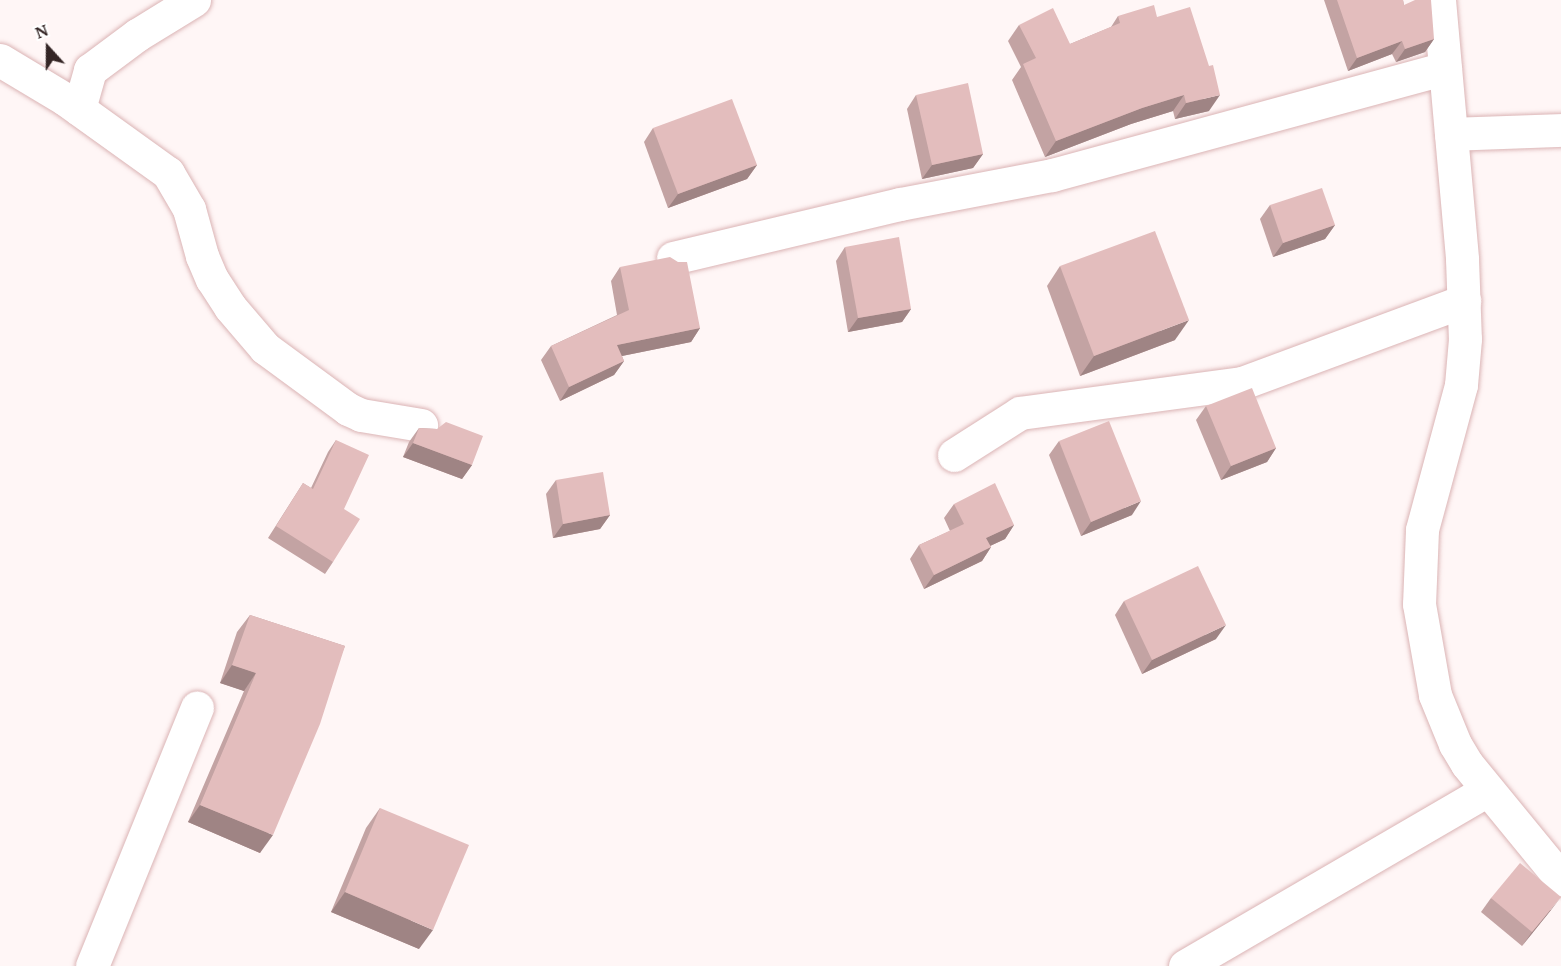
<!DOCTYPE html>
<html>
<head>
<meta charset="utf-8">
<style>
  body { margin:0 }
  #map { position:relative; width:1561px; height:966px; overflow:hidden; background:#fff6f6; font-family:"PT Serif",serif }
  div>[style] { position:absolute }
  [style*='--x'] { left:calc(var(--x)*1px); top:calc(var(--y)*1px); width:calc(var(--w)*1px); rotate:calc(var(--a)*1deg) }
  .roads { filter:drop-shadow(0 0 2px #dbb4b5) drop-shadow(0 0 2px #dbb4b5) }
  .minor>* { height:33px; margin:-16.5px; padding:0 16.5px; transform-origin:16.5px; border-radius:16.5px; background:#fff }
  .wall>* { inset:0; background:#c3a3a3 }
  .shaded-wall>* { inset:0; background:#9f8484 }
  .building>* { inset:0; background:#e3bdbd }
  span { translate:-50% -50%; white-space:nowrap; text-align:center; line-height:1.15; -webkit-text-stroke:4.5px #fff; paint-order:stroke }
  .north { position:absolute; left:18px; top:18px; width:60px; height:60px; -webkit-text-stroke:4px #fff; paint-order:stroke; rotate:339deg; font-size:16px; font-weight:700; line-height:24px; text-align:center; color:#342525 }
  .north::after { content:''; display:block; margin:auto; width:21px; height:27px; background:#342525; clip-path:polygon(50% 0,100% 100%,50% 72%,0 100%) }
</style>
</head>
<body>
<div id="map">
  <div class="roads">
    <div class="minor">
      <i style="--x:1439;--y:0;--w:260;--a:84.9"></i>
      <i style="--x:1462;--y:259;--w:80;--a:87.9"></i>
      <i style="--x:1465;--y:339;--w:46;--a:95"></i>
      <i style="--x:1461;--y:385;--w:150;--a:105.1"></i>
      <i style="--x:1422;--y:530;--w:74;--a:92.3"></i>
      <i style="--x:1419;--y:604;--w:92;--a:80"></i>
      <i style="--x:1435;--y:695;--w:53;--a:67.8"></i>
      <i style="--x:1455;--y:744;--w:23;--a:59"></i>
      <i style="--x:1467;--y:764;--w:149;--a:50.7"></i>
      <i style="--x:0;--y:60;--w:76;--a:31"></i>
      <i style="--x:65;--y:99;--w:127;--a:35.7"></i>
      <i style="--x:168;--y:173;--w:42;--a:59.7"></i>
      <i style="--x:189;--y:209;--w:49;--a:74.5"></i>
      <i style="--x:202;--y:256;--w:25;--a:67"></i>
      <i style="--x:212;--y:279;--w:33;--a:57"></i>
      <i style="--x:230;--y:307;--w:54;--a:49.5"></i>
      <i style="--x:265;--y:348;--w:103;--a:36.3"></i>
      <i style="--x:348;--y:409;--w:14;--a:25"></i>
      <i style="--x:361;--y:415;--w:61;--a:9.5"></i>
      <i style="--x:79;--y:109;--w:41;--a:-74.2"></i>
      <i style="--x:90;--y:70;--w:59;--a:-36.7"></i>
      <i style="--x:137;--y:35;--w:67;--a:-31.6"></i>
      <i style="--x:1451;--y:134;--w:110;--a:-2.1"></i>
      <i style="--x:673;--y:258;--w:233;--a:-13.4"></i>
      <i style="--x:900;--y:204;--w:155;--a:-10.8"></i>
      <i style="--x:1052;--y:175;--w:407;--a:-15.2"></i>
      <i style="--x:954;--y:455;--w:78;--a:-32.5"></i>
      <i style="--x:1020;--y:413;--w:224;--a:-7.7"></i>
      <i style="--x:1242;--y:383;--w:237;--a:-20.3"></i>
      <i style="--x:92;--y:966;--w:279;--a:-67.9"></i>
      <i style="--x:1185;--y:966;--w:350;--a:-30.2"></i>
    </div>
  </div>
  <div class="wall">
    <i style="clip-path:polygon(1324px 0,1403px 0,1404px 5px,1434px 39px,1425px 52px,1396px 62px,1392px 54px,1348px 71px)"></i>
    <i style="clip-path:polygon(1118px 16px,1157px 17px,1209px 111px,1175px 119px,1173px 111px,1131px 124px,1045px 157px,1012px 80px,1021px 67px,1008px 41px,1019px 25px,1070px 44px,1111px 27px)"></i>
    <i style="clip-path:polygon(916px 95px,983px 154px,973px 168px,922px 179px,907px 109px)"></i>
    <i style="clip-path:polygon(653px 128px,757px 165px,747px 179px,668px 208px,644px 142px)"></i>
    <i style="clip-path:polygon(1270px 205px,1335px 225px,1325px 239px,1273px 257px,1260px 219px)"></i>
    <i style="clip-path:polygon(845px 247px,911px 309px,902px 322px,848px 332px,836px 261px)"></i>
    <i style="clip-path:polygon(1060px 266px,1175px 340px,1080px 376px,1047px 286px)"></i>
    <i style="clip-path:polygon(620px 267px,700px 328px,691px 342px,622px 356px,624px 361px,614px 375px,560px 401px,541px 360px,551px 346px,617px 315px,611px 281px)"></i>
    <i style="clip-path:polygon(1206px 406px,1276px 448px,1267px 462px,1221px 480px,1196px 420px)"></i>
    <i style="clip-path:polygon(419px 428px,437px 429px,472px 465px,462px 479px,403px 457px,409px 442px)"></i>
    <i style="clip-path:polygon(336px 440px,344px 509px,333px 562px,325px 574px,268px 538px,303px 483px,311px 488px,328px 452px)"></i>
    <i style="clip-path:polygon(1059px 441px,1132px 515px,1081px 536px,1049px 455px)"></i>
    <i style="clip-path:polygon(556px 480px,610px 515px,600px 529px,553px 538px,546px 494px)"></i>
    <i style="clip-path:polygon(954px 504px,1014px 525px,1005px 539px,990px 546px,991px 547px,982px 561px,924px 589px,910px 559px,919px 545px,950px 531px,944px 518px)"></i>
    <i style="clip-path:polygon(1124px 601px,1216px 639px,1142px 674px,1115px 615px)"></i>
    <i style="clip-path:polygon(250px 615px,345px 646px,260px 853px,188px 822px,244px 691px,220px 683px,237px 632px)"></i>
    <i style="clip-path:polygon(380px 808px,419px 949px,331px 912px,366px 828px)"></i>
    <i style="clip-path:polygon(1491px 898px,1551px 910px,1522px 946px,1481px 912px)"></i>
  </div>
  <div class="shaded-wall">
    <i style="clip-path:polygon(1434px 39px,1425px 52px,1396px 62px,1405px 49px)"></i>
    <i style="clip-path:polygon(1402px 41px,1392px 54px,1348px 71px,1357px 58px)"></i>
    <i style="clip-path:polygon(1184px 95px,1173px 111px,1131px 124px,1045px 157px,1056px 141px,1142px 108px)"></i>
    <i style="clip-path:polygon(1220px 95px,1209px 111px,1175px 119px,1186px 103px)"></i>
    <i style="clip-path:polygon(983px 154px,973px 168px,922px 179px,932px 165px)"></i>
    <i style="clip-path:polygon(757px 165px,747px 179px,668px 208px,678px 194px)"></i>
    <i style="clip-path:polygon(1335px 225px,1325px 239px,1273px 257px,1283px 243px)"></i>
    <i style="clip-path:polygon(911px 309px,902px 322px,848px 332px,858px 318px)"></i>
    <i style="clip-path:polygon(1189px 320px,1175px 340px,1080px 376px,1094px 356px)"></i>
    <i style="clip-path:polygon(700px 328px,691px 342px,607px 359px,617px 345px)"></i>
    <i style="clip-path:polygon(624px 361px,614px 375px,560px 401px,569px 387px)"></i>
    <i style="clip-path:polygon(413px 443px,472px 465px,462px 479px,403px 457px)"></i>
    <i style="clip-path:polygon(1276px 448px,1267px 462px,1221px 480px,1231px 466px)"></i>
    <i style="clip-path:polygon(1141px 501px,1132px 515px,1081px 536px,1091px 522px)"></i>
    <i style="clip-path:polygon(610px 515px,600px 529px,553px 538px,563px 524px)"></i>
    <i style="clip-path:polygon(1014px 525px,1005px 539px,977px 552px,986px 538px)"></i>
    <i style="clip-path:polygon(991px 547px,982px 561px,924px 589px,934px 575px)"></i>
    <i style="clip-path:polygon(1226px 625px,1216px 639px,1142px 674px,1152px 660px)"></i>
    <i style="clip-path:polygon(232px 665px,256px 673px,244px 691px,220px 683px)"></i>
    <i style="clip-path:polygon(200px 805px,273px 835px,260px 853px,188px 822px)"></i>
    <i style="clip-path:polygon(345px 892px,433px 930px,419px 949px,331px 912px)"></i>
    <i style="clip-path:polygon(1561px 897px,1551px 910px,1522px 946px,1532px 932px)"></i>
  </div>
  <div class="building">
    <i style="clip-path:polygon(1337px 0,1403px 0,1404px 5px,1415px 0,1431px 0,1434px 39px,1405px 49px,1402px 41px,1357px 58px)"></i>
    <i style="clip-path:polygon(1154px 5px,1157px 17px,1190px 7px,1209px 66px,1213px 65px,1220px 95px,1186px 103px,1184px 95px,1142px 108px,1056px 141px,1023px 64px,1036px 58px,1019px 25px,1053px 8px,1070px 44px,1120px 23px,1118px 16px)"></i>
    <i style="clip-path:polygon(968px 83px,983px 154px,932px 165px,916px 95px)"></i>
    <i style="clip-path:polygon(732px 99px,757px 165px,678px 194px,653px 128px)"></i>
    <i style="clip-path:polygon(1322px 188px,1335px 225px,1283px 243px,1270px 205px)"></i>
    <i style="clip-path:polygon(1155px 231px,1189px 320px,1094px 356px,1060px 266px)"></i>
    <i style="clip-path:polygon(899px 237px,911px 309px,858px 318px,845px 247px)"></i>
    <i style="clip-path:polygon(670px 257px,678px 262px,687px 262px,700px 328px,617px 345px,624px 361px,569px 387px,551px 346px,629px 310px,620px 267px)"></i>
    <i style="clip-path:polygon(1252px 388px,1276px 448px,1231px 466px,1206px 406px)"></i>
    <i style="clip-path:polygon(1109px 421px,1141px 501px,1091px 522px,1059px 441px)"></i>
    <i style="clip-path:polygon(446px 422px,483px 436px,472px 465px,413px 443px,419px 428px,437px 429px)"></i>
    <i style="clip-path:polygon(336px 440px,369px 455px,344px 509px,360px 519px,333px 562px,276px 526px,303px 483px,313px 489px)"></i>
    <i style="clip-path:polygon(603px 472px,610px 515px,563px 524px,556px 480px)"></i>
    <i style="clip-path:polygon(995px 483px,1014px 525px,986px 538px,991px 547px,934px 575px,919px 545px,964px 524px,954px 504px)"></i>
    <i style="clip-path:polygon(1198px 566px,1226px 625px,1152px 660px,1124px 601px)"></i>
    <i style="clip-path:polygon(250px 615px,345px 646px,320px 724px,273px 835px,200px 805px,256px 673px,232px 665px)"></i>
    <i style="clip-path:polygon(380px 808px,469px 845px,433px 930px,345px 892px)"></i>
    <i style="clip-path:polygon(1520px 863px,1561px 897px,1532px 932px,1491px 898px)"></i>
  </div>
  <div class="north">N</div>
</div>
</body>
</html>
